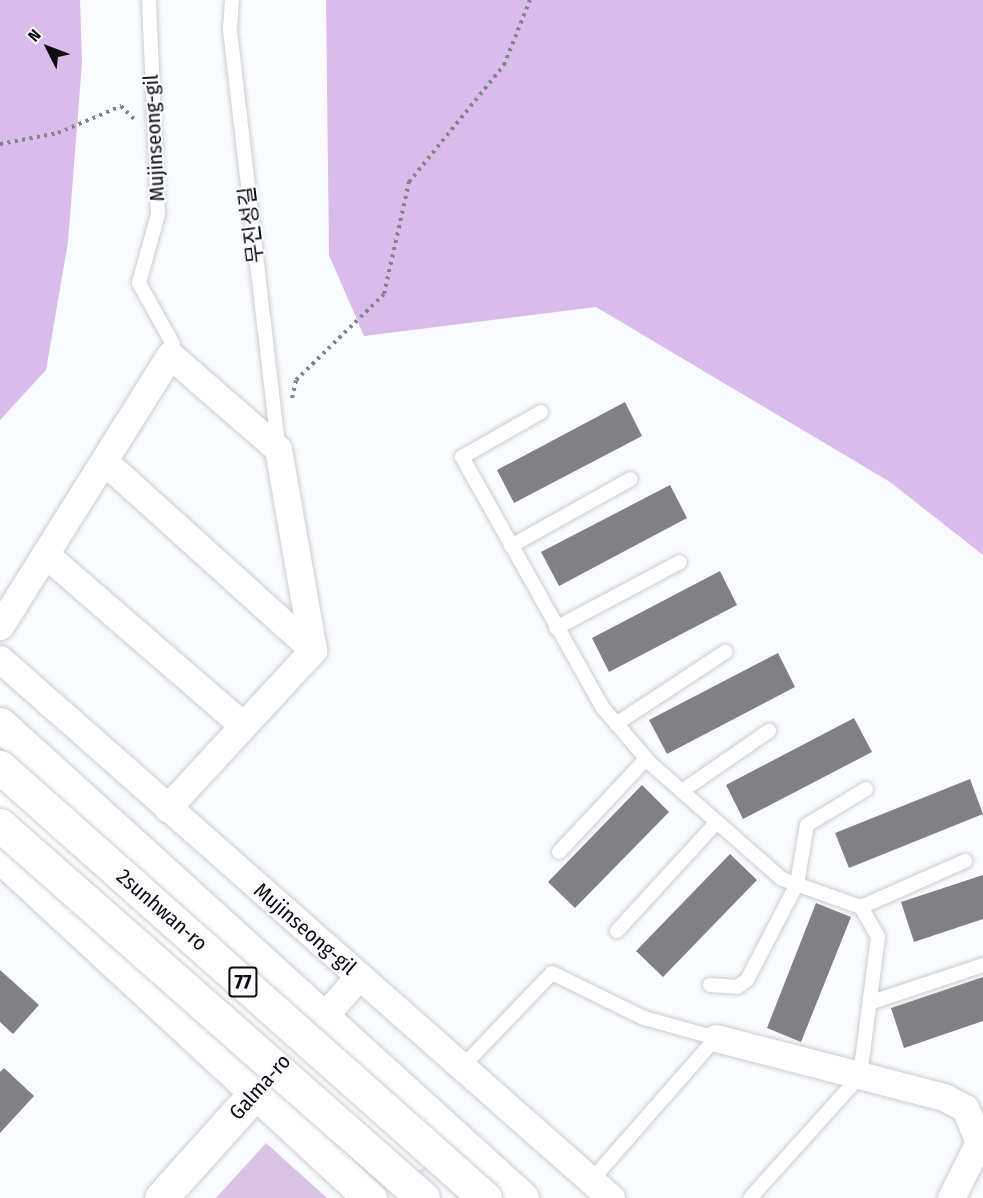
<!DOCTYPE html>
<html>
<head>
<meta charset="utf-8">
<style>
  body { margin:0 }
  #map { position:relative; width:983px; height:1198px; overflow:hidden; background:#f9fbfe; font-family:"Fira Sans Condensed","Noto Sans KR",sans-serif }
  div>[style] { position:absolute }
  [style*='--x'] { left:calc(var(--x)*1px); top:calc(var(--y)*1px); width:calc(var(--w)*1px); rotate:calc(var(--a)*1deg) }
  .green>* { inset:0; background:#d8c2e6 }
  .forest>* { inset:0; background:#d9bcec }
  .building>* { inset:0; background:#818185 }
  .path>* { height:4px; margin-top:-2px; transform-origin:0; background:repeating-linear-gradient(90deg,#838486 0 3px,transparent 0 7.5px) }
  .roads { filter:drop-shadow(0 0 2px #caccd0) drop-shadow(0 0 2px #caccd0) }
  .lane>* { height:14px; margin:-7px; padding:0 7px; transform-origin:7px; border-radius:7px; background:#fff }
  .street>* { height:27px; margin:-13.5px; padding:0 13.5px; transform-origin:13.5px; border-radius:13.5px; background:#fff }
  .secondary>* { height:33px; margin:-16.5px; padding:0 16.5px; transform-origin:16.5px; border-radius:16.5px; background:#fff }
  .highway>* { height:33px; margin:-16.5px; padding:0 16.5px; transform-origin:16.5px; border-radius:16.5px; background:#fff }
  .bridges { filter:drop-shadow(0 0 2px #caccd0) drop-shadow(0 0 2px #caccd0) }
  .highway-bridge>* { height:33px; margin:-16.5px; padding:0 16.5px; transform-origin:16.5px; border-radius:16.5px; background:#fff }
  span { translate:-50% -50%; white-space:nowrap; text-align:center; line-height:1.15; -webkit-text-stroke:4.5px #f9fbfe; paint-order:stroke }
  .shield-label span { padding:2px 4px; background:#f9fbfe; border:2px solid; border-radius:4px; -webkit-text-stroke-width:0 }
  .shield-label { font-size:20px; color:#0d0d0e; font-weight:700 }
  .street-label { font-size:21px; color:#0d0d0e }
  .north { position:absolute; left:18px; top:18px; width:60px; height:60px; -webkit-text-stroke:4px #f9fbfe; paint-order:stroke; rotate:312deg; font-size:16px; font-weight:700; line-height:24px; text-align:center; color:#0d0d0e }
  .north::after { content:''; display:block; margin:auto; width:21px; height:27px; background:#0d0d0e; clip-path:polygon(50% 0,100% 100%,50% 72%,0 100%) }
</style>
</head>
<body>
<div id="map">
  <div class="green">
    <i style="clip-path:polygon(266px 1143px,327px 1198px,216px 1198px)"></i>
  </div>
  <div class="forest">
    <i style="clip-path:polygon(0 0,80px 0,82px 62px,68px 242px,46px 370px,0 420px)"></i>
    <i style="clip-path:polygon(326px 0,983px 0,983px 555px,890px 482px,596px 307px,364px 336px,329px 255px)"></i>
  </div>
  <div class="building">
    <i style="clip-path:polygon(625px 402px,642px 436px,514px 503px,497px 470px)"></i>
    <i style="clip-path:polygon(670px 485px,687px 518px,559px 586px,541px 552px)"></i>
    <i style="clip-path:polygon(720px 571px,737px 605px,609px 672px,592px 638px)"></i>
    <i style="clip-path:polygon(778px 653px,795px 687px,667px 754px,649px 720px)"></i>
    <i style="clip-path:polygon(854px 718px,872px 752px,743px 819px,726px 785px)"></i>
    <i style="clip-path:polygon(970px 779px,983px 814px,849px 868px,835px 833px)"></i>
    <i style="clip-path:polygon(642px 785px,669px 812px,575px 908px,548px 882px)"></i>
    <i style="clip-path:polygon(730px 854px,757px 880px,663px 977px,636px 951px)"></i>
    <i style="clip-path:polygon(983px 875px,983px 919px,914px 942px,901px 902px)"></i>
    <i style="clip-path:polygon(816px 903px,851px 917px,801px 1042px,767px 1028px)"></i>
    <i style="clip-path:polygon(0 970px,39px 1005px,13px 1034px,0 1022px)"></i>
    <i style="clip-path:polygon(983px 977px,983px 1021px,904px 1048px,891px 1008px)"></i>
    <i style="clip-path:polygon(4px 1068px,34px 1096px,0 1133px,0 1072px)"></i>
  </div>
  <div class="path">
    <i style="--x:0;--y:144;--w:59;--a:-10.7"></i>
    <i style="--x:58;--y:133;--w:69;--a:-23.2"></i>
    <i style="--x:121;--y:106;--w:21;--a:45"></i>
    <i style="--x:292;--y:398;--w:18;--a:-77"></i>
    <i style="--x:296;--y:380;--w:123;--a:-44.3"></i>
    <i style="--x:384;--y:294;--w:115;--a:-77.4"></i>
    <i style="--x:409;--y:182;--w:151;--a:-50.9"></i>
    <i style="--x:504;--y:65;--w:70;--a:-68.2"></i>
  </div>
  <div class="roads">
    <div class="lane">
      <i style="--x:149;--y:0;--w:214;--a:87.6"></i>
      <i style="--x:158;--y:214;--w:72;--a:105.4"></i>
      <i style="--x:139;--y:283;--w:70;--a:60.9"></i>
      <i style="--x:173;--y:344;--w:11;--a:105"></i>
      <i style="--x:232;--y:0;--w:30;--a:94"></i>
      <i style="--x:230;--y:30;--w:420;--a:83.4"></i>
      <i style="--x:541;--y:412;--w:91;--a:150.3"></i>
      <i style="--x:462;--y:457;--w:288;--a:60.7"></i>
      <i style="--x:603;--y:708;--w:74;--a:49.4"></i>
      <i style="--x:651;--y:764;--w:174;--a:41.3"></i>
      <i style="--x:782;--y:879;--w:84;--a:19.5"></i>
      <i style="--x:861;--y:907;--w:34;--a:60"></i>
      <i style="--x:878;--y:937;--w:140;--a:97.4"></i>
      <i style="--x:860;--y:1076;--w:164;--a:132"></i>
      <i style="--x:511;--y:546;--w:137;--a:-29.2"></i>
      <i style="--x:556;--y:628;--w:140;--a:-28"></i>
      <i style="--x:616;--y:724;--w:131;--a:-33.4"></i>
      <i style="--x:682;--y:791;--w:106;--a:-34.6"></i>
      <i style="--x:559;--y:852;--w:127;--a:-46.9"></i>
      <i style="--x:861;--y:907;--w:114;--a:-23.9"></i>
      <i style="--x:617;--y:931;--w:148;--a:-47.5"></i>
      <i style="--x:710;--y:985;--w:27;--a:4"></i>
      <i style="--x:737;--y:987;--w:12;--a:-35"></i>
      <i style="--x:747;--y:980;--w:108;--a:-62.5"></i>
      <i style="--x:797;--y:884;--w:60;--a:-80.4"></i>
      <i style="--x:807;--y:825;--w:69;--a:-31.4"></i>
      <i style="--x:872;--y:1002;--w:117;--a:-18.4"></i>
      <i style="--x:464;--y:1065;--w:127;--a:-46.3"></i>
      <i style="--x:552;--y:973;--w:102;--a:26.1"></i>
      <i style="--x:644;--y:1018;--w:75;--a:15.5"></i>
      <i style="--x:716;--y:1038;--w:190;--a:131.2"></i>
    </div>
    <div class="street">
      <i style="--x:104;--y:461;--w:282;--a:42.1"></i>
      <i style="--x:45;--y:554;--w:259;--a:40.9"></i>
      <i style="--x:0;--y:626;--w:320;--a:-57.9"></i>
      <i style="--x:170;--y:355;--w:143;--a:41"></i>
      <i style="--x:278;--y:449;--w:204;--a:80.1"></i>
      <i style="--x:313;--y:650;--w:215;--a:132.7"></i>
      <i style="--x:0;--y:659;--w:815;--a:41.42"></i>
      <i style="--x:325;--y:1015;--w:52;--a:-48.9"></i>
      <i style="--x:716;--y:1038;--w:236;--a:14.5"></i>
      <i style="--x:944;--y:1097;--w:24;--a:28"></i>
      <i style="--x:965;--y:1108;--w:37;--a:68"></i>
      <i style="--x:979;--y:1142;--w:63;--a:116.6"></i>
    </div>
    <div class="secondary">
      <i style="--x:161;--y:1198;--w:169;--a:-48.1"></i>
    </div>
    <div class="highway">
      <i style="--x:0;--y:724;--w:705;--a:42.24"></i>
      <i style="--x:0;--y:802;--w:543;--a:40.52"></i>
      <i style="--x:0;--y:856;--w:504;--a:42.75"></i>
    </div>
  </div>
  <div class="bridges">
    <div class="highway-bridge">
      <i style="--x:0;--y:767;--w:649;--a:41.63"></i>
      <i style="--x:0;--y:825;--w:564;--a:41.41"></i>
    </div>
  </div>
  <div class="shield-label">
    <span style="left:243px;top:982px">77</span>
  </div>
  <div class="street-label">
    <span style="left:154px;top:138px;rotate:-93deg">Mujinseong-gil</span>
    <span style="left:251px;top:225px;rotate:-97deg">무진성길</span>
    <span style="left:162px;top:910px;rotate:41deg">2sunhwan-ro</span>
    <span style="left:305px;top:929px;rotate:41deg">Mujinseong-gil</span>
    <span style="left:260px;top:1087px;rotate:-48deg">Galma-ro</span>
  </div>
  <div class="north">N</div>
</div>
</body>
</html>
